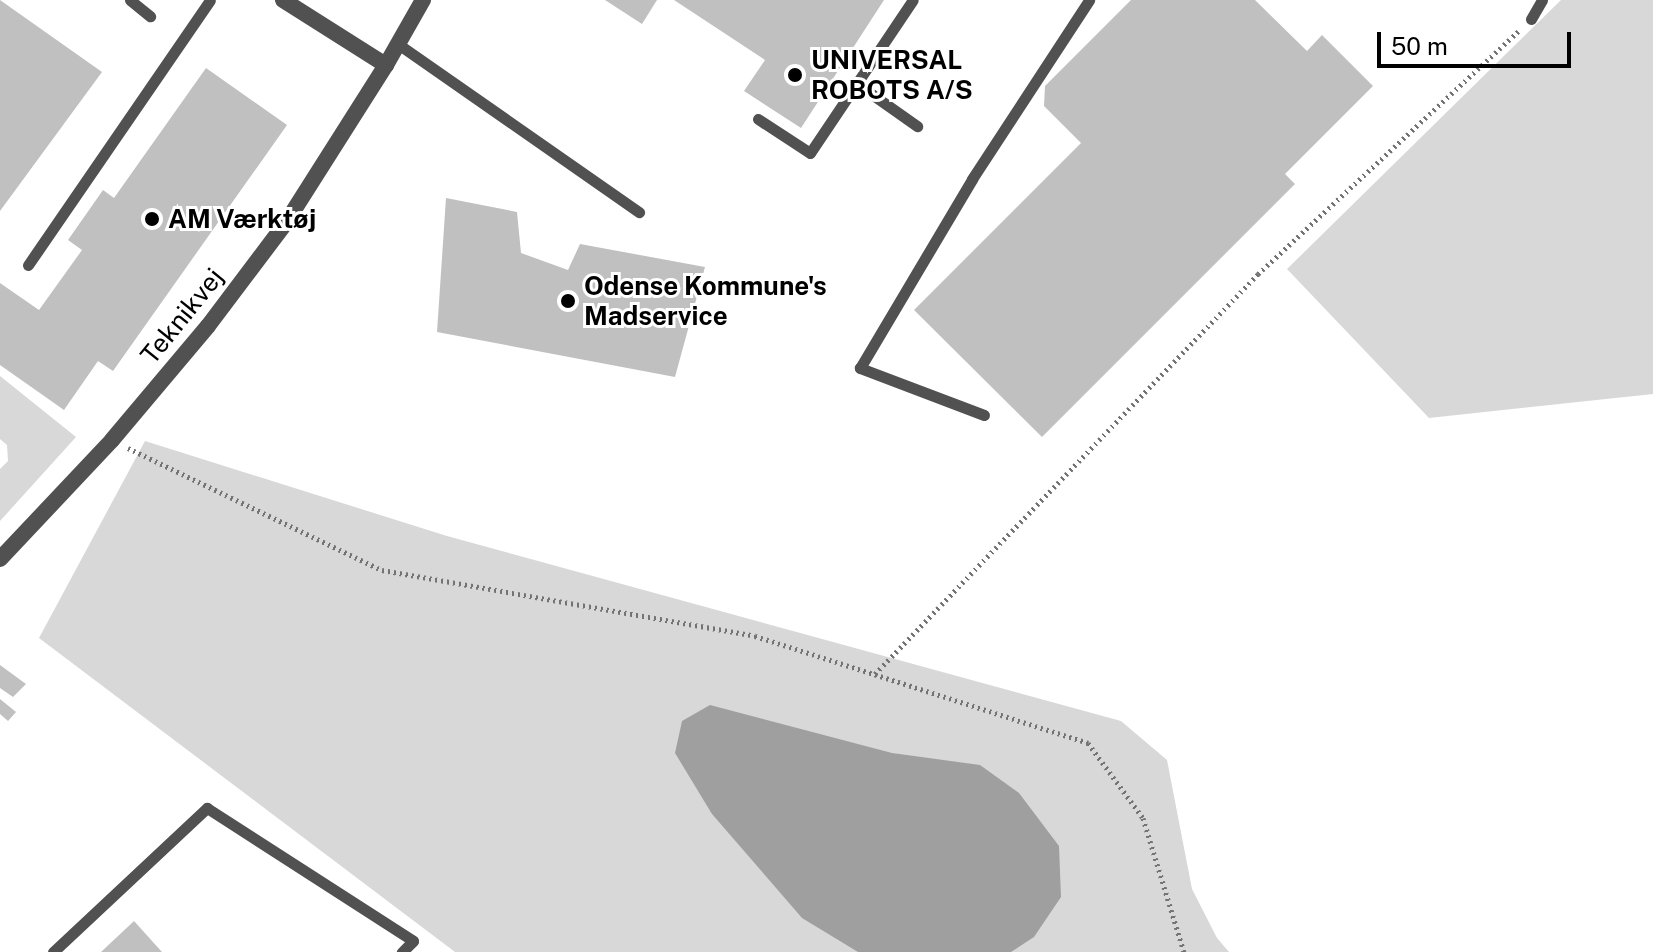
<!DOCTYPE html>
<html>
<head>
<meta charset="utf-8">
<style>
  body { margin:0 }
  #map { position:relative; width:1653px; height:952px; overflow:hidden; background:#fff; font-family:"Public Sans",sans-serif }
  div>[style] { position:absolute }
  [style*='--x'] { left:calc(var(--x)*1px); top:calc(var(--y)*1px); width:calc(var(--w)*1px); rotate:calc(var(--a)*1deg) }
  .green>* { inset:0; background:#d8d8d8 }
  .water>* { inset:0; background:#9f9f9f }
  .building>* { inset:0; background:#c0c0c0 }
  .path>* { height:5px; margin-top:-2.5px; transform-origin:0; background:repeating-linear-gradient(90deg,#737373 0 2px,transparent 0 6px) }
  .lane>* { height:11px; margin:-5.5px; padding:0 5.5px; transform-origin:5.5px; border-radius:5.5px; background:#515151 }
  .street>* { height:16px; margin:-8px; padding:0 8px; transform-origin:8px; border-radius:8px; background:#515151 }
  .dots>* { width:22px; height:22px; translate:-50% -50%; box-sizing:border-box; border:4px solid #fff; border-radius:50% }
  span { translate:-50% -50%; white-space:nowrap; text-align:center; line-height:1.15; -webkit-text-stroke:6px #fff; paint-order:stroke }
  .poi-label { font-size:26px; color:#000; font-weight:700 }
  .left { translate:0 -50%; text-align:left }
  .street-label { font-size:26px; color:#000 }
  .scale { position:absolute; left:1377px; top:32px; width:194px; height:36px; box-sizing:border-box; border:4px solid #000; border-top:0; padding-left:10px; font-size:24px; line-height:28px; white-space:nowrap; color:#000; -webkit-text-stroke:6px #fff; paint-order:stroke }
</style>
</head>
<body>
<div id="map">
  <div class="green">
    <i style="clip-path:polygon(1561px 0,1653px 0,1653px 394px,1429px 418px,1287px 269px)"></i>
    <i style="clip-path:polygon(0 376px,76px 437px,0 521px,0 469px,8px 461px,7px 445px,0 439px)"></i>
    <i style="clip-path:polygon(145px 441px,447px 536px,1121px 721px,1167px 760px,1192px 889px,1217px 938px,1229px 952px,455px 952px,39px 638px)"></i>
  </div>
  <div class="water">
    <i style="clip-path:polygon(710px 705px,892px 753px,980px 765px,1019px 793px,1059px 846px,1061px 897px,1034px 937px,1011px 952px,858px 952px,802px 918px,712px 814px,675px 753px,682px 721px)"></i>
  </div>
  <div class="building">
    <i style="clip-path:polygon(0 0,102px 72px,0 211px)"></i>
    <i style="clip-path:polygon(605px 0,657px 0,642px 24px)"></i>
    <i style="clip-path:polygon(674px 0,884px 0,801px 128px,744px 91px,765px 60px)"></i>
    <i style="clip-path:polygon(1131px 0,1255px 0,1307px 51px,1322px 35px,1373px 86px,1285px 174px,1295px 184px,1042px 437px,914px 310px,1081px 143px,1044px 106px,1045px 86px)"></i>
    <i style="clip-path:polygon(206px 68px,287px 125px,113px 371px,98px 361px,64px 410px,0 365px,0 283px,39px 310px,82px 250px,68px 240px,103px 190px,114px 198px)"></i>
    <i style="clip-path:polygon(446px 198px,517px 212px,521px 253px,568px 270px,580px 244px,705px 267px,675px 377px,437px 332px)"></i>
    <i style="clip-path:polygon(0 665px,26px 684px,13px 697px,0 688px)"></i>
    <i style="clip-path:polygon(0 699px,16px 712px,8px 721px,0 714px)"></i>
    <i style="clip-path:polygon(134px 921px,162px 952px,101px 952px)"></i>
  </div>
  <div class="path">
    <i style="--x:128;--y:448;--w:282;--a:25.7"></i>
    <i style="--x:382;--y:570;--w:379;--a:10"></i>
    <i style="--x:755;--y:636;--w:350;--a:17.8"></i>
    <i style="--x:1088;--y:743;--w:93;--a:53.7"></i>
    <i style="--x:1143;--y:818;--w:140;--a:73"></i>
    <i style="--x:875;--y:674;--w:554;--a:-46.24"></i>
    <i style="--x:1258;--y:274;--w:357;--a:-43"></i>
  </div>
  <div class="lane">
    <i style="--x:130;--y:0;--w:26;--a:39"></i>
    <i style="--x:1531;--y:19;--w:22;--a:-60"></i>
    <i style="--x:398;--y:44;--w:294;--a:34.9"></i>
    <i style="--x:856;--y:83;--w:75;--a:35.2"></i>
    <i style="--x:758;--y:119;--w:62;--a:33.2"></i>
    <i style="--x:810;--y:153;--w:184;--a:-56.1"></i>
    <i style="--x:28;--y:265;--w:321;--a:-55.5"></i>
    <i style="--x:984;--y:415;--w:133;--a:-159.2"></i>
    <i style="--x:860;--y:368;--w:220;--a:-59.3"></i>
    <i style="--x:972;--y:179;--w:214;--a:-56.8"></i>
    <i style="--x:53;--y:952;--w:211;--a:-43.1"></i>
    <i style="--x:207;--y:808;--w:245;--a:32.8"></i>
    <i style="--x:413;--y:941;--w:16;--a:135"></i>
  </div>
  <div class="street">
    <i style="--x:283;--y:0;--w:122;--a:32.3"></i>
    <i style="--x:0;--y:559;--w:163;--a:-46.7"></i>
    <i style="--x:112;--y:440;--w:149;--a:-49.9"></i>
    <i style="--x:208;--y:326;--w:131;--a:-53"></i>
    <i style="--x:287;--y:221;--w:185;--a:-57.6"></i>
    <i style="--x:386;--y:65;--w:75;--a:-60.4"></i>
  </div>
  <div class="dots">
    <i style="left:795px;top:75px;background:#000"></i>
    <i style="left:152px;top:219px;background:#000"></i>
    <i style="left:568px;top:301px;background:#000"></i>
  </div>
  <div class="poi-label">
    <span class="left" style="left:811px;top:75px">UNIVERSAL<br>ROBOTS A/S</span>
    <span class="left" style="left:168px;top:219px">AM Værktøj</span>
    <span class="left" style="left:584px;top:301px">Odense Kommune's<br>Madservice</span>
  </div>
  <div class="street-label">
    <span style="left:182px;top:316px;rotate:-51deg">Teknikvej</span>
  </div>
  <div class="scale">50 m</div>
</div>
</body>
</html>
